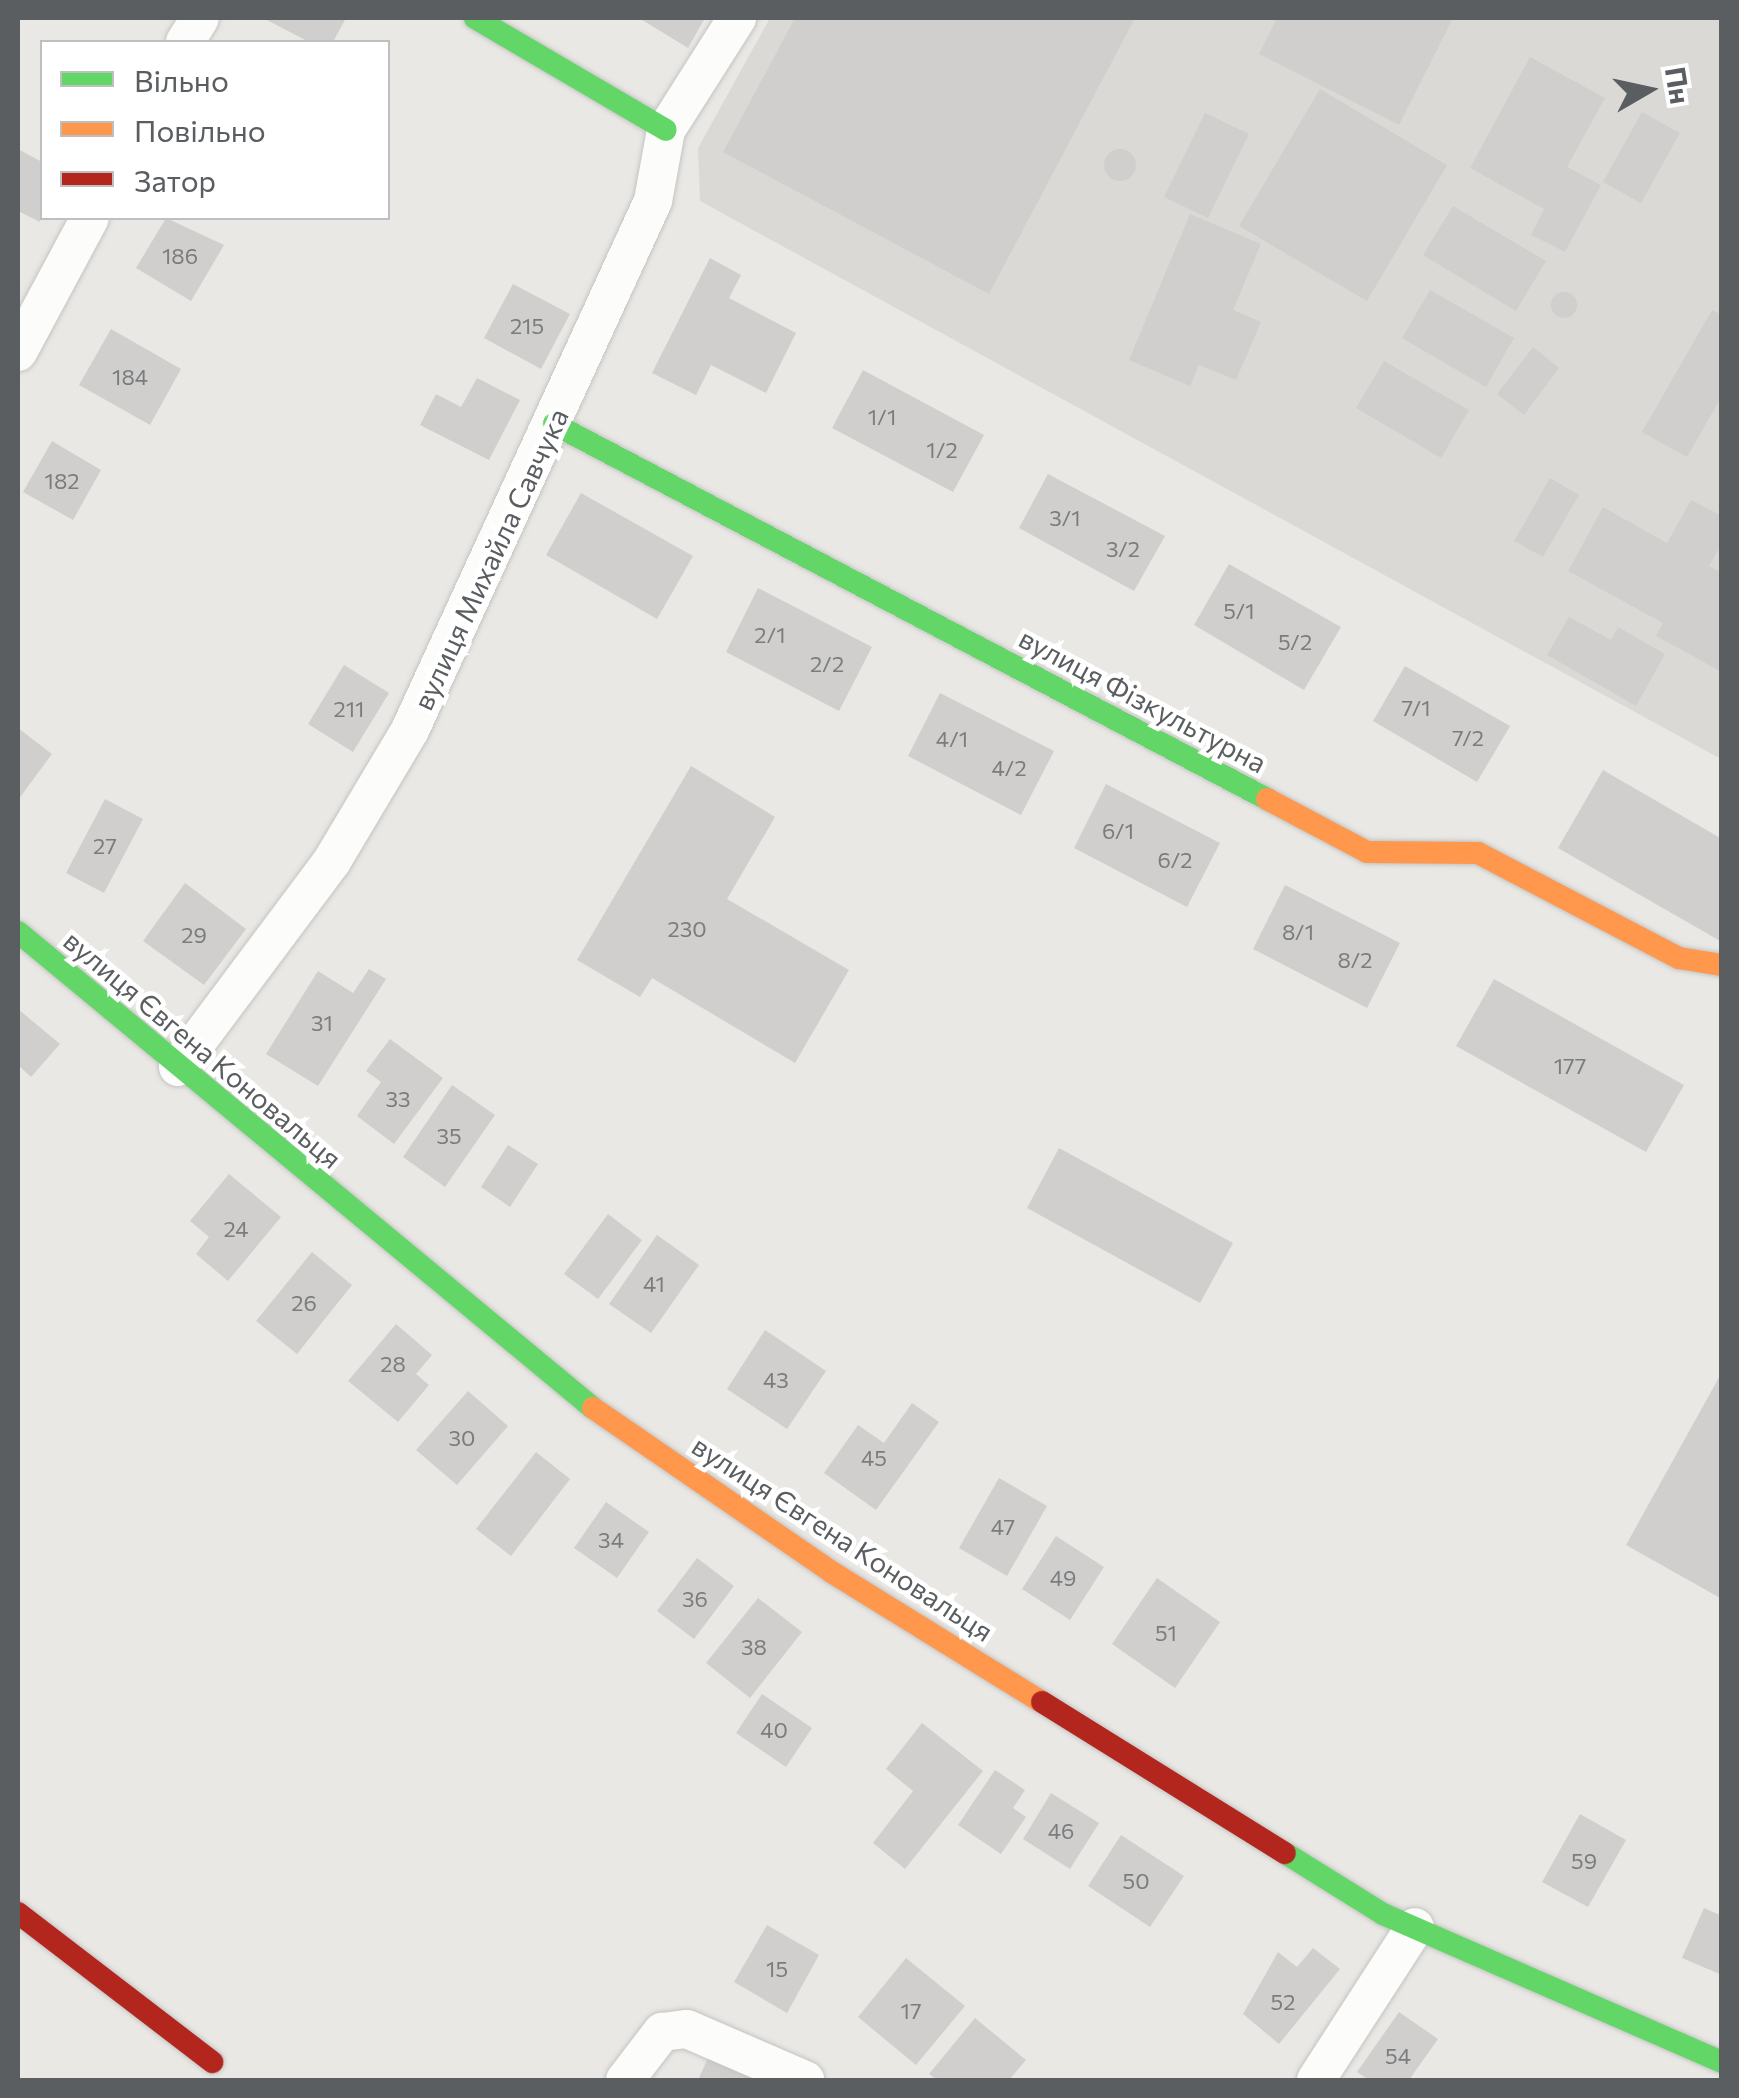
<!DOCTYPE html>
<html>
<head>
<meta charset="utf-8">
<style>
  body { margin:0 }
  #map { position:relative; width:1739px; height:2098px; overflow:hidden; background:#e9e8e4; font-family:Commissioner,sans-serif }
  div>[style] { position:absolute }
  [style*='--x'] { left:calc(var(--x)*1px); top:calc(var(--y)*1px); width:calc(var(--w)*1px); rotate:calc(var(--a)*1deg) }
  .industrial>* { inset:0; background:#dad9d6 }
  .building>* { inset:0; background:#d0cfcd }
  .round { border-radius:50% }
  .roads { filter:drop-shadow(0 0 2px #c4c4c4) drop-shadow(0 0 2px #c4c4c4) }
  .street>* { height:38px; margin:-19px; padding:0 19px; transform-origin:19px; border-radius:19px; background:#fcfcfb }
  .fast>* { height:22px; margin:-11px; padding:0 11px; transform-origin:11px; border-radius:11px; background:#63d668 }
  .slow>* { height:22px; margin:-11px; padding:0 11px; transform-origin:11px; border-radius:11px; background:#ff974d }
  .jam>* { height:22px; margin:-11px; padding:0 11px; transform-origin:11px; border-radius:11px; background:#b3261e }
  span { translate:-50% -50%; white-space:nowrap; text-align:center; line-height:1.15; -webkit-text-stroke:9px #fff; paint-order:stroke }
  .number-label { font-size:22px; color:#7a7c7d }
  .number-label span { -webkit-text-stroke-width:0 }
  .street-label { font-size:28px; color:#5b5e61 }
  .frame { position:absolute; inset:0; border:20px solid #5b5e61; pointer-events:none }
  .legend { position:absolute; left:40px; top:40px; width:350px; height:180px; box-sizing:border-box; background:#fff; border:2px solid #bdbfc0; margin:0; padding:12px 18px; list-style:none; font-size:30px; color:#5b5e61 }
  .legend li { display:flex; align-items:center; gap:20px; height:50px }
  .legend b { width:50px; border:2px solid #bdbfc0 }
  .north { position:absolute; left:1599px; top:40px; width:100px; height:100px; -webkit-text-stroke:8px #fff; paint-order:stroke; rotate:81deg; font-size:28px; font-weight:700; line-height:40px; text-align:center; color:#5b5e61 }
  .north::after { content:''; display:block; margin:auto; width:35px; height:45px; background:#5b5e61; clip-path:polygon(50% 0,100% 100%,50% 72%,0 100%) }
</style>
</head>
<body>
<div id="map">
  <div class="industrial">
    <i style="clip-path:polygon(770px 18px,1721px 18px,1721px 759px,700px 201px,698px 148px)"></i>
  </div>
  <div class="building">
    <i style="clip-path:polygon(263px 18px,346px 18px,333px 42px,309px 42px)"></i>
    <i style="clip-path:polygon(639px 18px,705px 18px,688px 48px)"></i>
    <i style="clip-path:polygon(795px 18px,1135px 18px,989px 294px,723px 152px)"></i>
    <i style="clip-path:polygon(1277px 18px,1453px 18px,1399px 125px,1259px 54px)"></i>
    <i style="clip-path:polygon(1530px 57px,1605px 98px,1567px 167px,1601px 185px,1565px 252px,1531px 235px,1544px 209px,1470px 168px)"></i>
    <i style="clip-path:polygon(1320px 89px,1447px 165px,1367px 301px,1239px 226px)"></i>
    <i style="clip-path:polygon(1642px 112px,1680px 133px,1641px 203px,1603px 182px)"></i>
    <i style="clip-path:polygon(1205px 113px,1249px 134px,1208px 218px,1164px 197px)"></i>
    <i style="clip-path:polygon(18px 149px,42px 162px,40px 222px,18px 211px)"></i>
    <i class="round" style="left:1104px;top:149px;width:32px;height:32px"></i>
    <i style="clip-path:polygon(1453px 206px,1546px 261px,1516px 311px,1423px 255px)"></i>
    <i style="clip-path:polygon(1190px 214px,1261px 244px,1233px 310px,1261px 322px,1236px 380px,1199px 365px,1190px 386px,1129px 360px)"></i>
    <i style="clip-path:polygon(166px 218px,224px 245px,191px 301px,136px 268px)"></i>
    <i style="clip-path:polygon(710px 258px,741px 275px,729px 298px,796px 333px,766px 393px,711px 365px,696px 395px,652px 373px)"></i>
    <i style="clip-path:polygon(513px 284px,570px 314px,541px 369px,484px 338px)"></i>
    <i style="clip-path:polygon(1430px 290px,1514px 338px,1486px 387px,1402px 338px)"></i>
    <i class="round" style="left:1551px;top:292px;width:26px;height:26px"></i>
    <i style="clip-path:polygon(1712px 310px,1722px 315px,1722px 396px,1687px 457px,1642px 432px)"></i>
    <i style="clip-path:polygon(111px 329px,181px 369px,150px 425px,79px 385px)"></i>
    <i style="clip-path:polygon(1533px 347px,1559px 368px,1524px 415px,1497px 394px)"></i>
    <i style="clip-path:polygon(1384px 361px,1469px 410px,1441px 458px,1356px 408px)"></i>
    <i style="clip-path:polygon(863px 370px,984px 435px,953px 492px,832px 428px)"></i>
    <i style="clip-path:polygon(477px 378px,520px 400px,489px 460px,420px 425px,436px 394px,461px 407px)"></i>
    <i style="clip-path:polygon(52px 441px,101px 470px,73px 520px,23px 492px)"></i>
    <i style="clip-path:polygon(1048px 474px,1165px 536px,1134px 591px,1019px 528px)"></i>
    <i style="clip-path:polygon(1550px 478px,1579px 495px,1543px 557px,1514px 541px)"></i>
    <i style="clip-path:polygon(581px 493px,693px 556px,657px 619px,546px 555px)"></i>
    <i style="clip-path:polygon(1691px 500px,1722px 516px,1722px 544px,1709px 566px,1722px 573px,1722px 672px,1656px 636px,1663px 623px,1568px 571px,1603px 507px,1667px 543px)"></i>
    <i style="clip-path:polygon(1229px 564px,1341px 627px,1304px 690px,1194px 625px)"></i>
    <i style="clip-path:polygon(758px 588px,872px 647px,839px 711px,726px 652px)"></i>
    <i style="clip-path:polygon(1569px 617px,1611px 640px,1618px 627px,1665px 654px,1636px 706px,1547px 655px)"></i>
    <i style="clip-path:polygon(344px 665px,389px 693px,353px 752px,308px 724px)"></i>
    <i style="clip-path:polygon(1405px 666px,1510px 726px,1477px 782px,1373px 721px)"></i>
    <i style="clip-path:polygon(940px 693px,1054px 751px,1021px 815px,908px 756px)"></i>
    <i style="clip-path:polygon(18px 728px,52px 754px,18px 800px)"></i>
    <i style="clip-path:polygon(691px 766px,775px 817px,727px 899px,849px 970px,795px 1063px,652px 978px,640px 997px,577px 960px)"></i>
    <i style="clip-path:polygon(1603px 770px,1722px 839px,1722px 942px,1558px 848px)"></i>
    <i style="clip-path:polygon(1106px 784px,1220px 843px,1187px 907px,1074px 848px)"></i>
    <i style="clip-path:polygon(105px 799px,143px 819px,104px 893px,66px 873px)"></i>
    <i style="clip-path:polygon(185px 883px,246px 929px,204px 985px,143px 941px)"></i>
    <i style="clip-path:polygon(1285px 885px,1400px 943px,1367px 1008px,1253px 949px)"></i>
    <i style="clip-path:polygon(369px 969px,386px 979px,318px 1086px,266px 1054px,318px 971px,353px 993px)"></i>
    <i style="clip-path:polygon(1494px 979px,1684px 1085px,1646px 1152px,1456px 1046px)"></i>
    <i style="clip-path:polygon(18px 1009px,60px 1044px,31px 1077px,18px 1065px)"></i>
    <i style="clip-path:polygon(390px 1039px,443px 1078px,394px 1144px,357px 1116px,381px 1082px,366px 1071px)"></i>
    <i style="clip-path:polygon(452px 1085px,495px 1115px,445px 1187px,403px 1157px)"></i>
    <i style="clip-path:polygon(508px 1145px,538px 1164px,510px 1207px,481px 1187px)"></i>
    <i style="clip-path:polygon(1059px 1148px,1233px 1243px,1200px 1303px,1027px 1208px)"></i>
    <i style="clip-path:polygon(229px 1174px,281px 1217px,228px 1281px,196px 1254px,209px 1237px,190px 1221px)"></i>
    <i style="clip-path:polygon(608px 1214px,642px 1240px,598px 1299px,564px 1274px)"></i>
    <i style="clip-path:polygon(657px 1235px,699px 1265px,651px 1333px,609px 1304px)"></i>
    <i style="clip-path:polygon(312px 1252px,352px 1285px,297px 1354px,256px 1321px)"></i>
    <i style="clip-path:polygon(396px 1324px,432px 1355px,416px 1374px,429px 1385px,398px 1422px,348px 1381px)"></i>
    <i style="clip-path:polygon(765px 1330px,826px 1371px,787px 1429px,727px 1389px)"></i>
    <i style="clip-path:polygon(1722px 1372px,1722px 1599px,1626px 1545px)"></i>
    <i style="clip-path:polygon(468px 1391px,508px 1426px,457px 1485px,416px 1450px)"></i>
    <i style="clip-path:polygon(912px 1403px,939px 1422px,876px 1510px,824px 1473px,858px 1425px,884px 1443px)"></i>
    <i style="clip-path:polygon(536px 1452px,570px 1479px,511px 1556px,476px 1529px)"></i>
    <i style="clip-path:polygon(999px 1478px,1047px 1506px,1007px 1576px,959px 1548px)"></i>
    <i style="clip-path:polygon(606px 1502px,649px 1532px,617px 1578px,574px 1548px)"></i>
    <i style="clip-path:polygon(1056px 1536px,1104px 1567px,1070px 1620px,1022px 1589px)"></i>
    <i style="clip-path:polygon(697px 1558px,734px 1586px,694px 1639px,657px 1611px)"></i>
    <i style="clip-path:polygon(1157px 1578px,1220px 1622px,1175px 1688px,1112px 1644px)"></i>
    <i style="clip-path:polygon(758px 1598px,802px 1632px,750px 1698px,706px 1663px)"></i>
    <i style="clip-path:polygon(762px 1694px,812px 1728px,786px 1767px,736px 1733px)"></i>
    <i style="clip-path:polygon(922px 1723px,983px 1771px,905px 1869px,873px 1843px,913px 1791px,886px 1769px)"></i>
    <i style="clip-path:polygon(995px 1770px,1025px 1790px,1013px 1808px,1026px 1817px,1001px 1854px,958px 1825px)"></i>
    <i style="clip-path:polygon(1051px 1793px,1099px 1823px,1070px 1869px,1023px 1839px)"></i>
    <i style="clip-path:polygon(1580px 1814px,1626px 1840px,1588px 1907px,1542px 1882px)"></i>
    <i style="clip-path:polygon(1121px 1835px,1184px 1876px,1150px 1927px,1088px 1886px)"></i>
    <i style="clip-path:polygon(1704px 1908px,1722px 1916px,1722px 1975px,1682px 1958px)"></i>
    <i style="clip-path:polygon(767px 1925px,819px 1955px,787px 2013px,734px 1982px)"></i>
    <i style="clip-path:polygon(1313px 1948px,1340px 1969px,1279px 2044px,1243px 2014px,1278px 1952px,1297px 1967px)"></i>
    <i style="clip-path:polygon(906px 1958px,965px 2006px,916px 2065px,858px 2017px)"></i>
    <i style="clip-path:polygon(1399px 2012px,1438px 2039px,1409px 2080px,1369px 2080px,1357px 2072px)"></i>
    <i style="clip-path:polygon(975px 2018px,1026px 2060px,1009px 2080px,937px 2080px,929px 2074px)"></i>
    <i style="clip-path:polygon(712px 2049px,762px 2072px,758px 2080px,698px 2080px)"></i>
  </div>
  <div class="roads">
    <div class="street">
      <i style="--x:185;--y:42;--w:28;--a:-58"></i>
      <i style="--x:18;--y:352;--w:152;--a:-61.8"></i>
      <i style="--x:178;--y:1067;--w:257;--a:-53.2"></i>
      <i style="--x:332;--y:861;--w:152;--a:-59.2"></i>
      <i style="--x:410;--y:730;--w:582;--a:-65.33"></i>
      <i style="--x:653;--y:201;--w:72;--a:-79.6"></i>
      <i style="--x:666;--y:130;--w:133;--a:-57.6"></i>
      <i style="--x:625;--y:2080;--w:61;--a:-52.4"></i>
      <i style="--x:662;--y:2032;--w:25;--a:-7"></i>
      <i style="--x:687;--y:2029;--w:129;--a:23.4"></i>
      <i style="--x:1316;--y:2080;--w:182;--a:-57.1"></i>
    </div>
    <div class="fast">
      <i style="--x:475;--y:18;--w:221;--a:30.4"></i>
      <i style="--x:554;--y:424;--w:806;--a:27.74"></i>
      <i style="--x:18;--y:932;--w:746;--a:39.62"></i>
      <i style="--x:1285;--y:1853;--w:115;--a:31.9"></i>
      <i style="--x:1383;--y:1914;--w:370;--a:23.6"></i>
    </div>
    <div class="slow">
      <i style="--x:1267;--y:799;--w:113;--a:27.9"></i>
      <i style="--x:1367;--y:852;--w:111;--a:0.5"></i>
      <i style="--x:1478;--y:853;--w:227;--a:27.6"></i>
      <i style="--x:1679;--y:958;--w:44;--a:9.2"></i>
      <i style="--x:593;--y:1408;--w:291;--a:34.5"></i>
      <i style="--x:833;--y:1573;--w:246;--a:31.7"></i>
    </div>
    <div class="jam">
      <i style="--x:1042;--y:1702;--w:286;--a:31.9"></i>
      <i style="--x:18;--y:1913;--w:245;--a:37.5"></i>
    </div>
  </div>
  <div class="number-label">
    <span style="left:180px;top:256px">186</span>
    <span style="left:527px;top:326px">215</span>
    <span style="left:130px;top:377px">184</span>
    <span style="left:882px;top:417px">1/1</span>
    <span style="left:942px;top:450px">1/2</span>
    <span style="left:62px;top:481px">182</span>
    <span style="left:1065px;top:518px">3/1</span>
    <span style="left:1123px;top:549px">3/2</span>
    <span style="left:1239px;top:611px">5/1</span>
    <span style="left:770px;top:635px">2/1</span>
    <span style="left:1295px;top:642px">5/2</span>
    <span style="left:827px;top:664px">2/2</span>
    <span style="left:1416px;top:708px">7/1</span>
    <span style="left:349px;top:709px">211</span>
    <span style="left:1468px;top:738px">7/2</span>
    <span style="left:952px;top:739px">4/1</span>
    <span style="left:1009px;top:768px">4/2</span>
    <span style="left:1118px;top:831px">6/1</span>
    <span style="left:105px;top:846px">27</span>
    <span style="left:1175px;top:860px">6/2</span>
    <span style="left:687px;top:929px">230</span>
    <span style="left:1298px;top:932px">8/1</span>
    <span style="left:194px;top:935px">29</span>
    <span style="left:1355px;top:960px">8/2</span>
    <span style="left:322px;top:1023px">31</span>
    <span style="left:1570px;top:1066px">177</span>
    <span style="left:398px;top:1099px">33</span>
    <span style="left:449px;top:1136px">35</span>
    <span style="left:236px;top:1229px">24</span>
    <span style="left:654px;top:1284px">41</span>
    <span style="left:304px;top:1303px">26</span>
    <span style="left:393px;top:1364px">28</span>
    <span style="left:776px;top:1380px">43</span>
    <span style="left:462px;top:1438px">30</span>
    <span style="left:874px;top:1458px">45</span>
    <span style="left:1003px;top:1527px">47</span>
    <span style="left:611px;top:1540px">34</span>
    <span style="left:1063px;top:1578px">49</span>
    <span style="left:695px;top:1599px">36</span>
    <span style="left:1166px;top:1633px">51</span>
    <span style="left:754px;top:1647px">38</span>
    <span style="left:774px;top:1730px">40</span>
    <span style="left:1061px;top:1831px">46</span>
    <span style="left:1584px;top:1861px">59</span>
    <span style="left:1136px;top:1881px">50</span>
    <span style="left:777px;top:1969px">15</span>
    <span style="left:1283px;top:2002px">52</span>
    <span style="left:911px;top:2011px">17</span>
    <span style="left:1398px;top:2056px">54</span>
  </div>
  <div class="street-label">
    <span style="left:490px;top:559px;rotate:-65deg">вулиця Михайла Савчука</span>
    <span style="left:1143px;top:700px;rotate:28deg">вулиця Фізкультурна</span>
    <span style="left:203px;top:1049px;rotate:40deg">вулиця Євгена Коновальця</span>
    <span style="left:843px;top:1538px;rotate:33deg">вулиця Євгена Коновальця</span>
  </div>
  <div class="frame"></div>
  <ul class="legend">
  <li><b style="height:12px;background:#63d668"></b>Вільно</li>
  <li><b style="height:12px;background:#ff974d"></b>Повільно</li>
  <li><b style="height:12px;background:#b3261e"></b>Затор</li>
  </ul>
  <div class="north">Пн</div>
</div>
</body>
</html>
